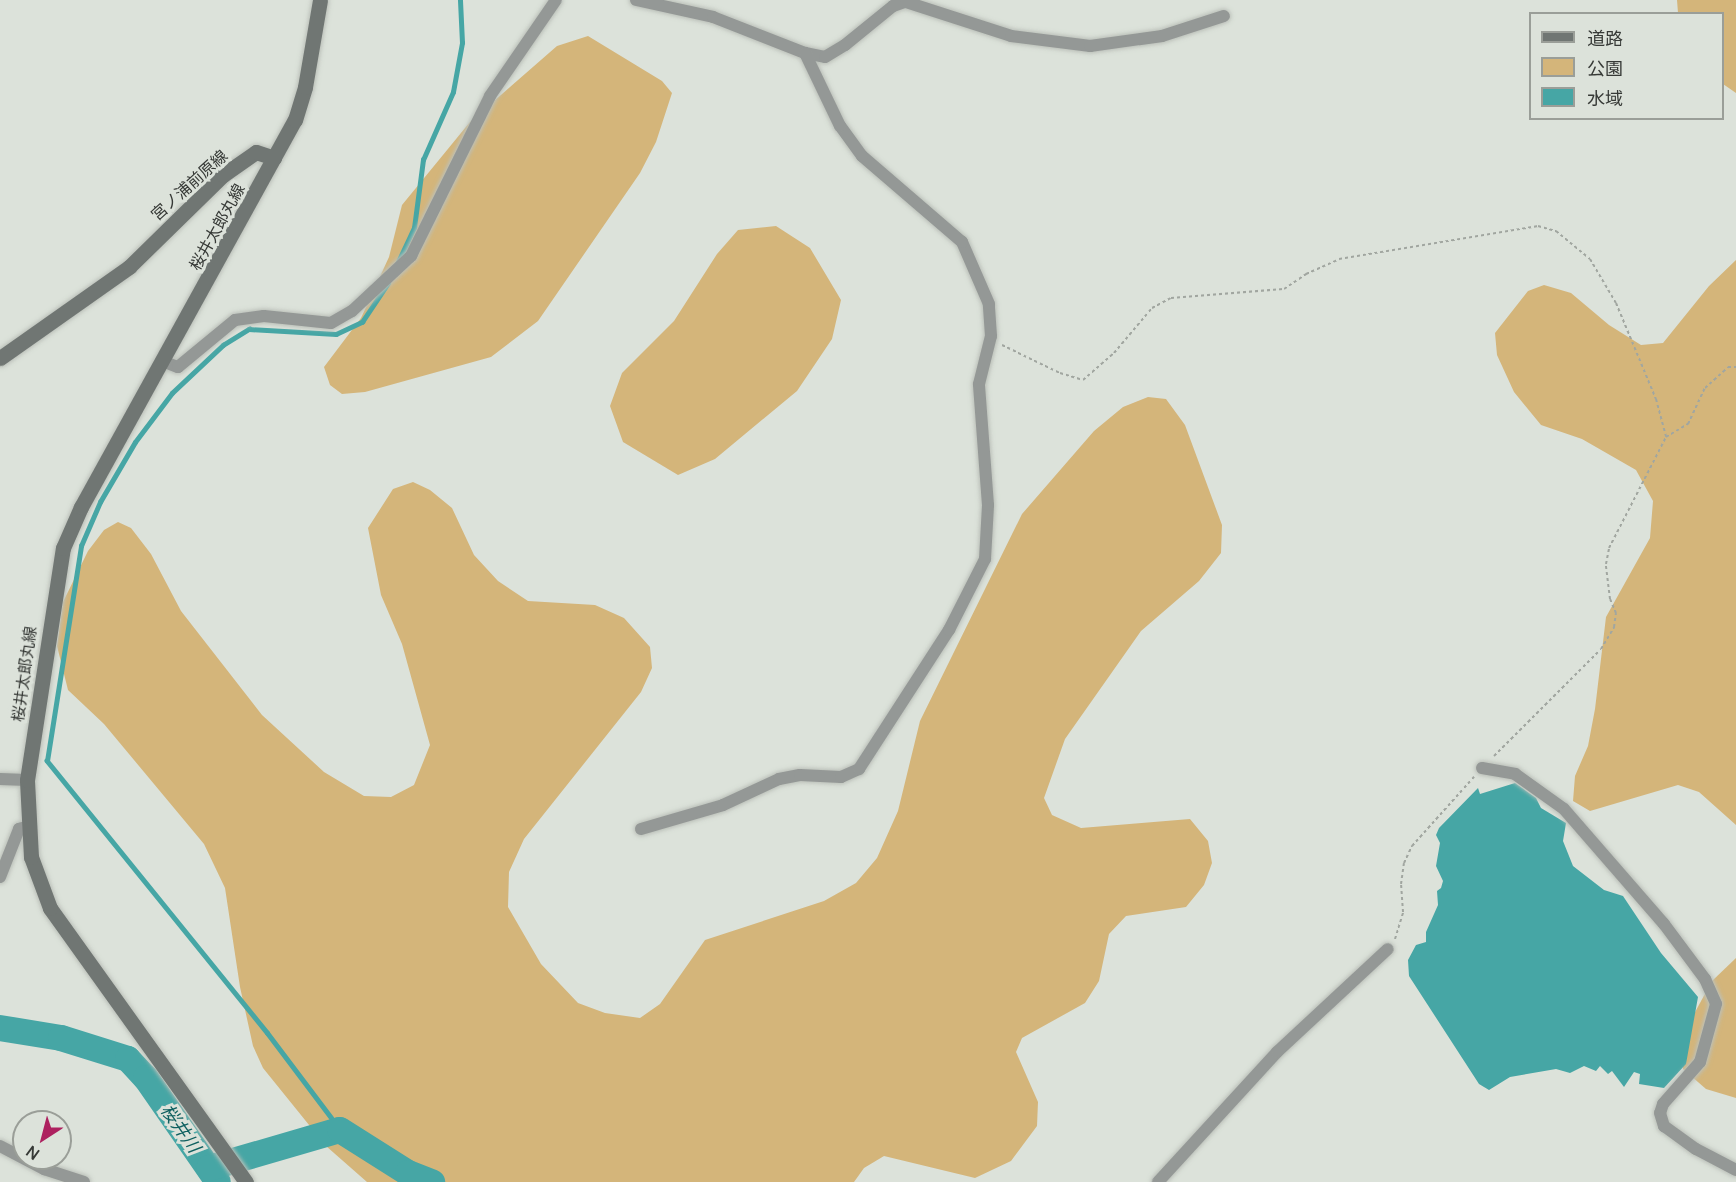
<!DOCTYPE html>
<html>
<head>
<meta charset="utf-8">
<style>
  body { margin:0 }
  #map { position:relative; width:1736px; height:1182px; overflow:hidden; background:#dce2da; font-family:Manrope,"Noto Sans JP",sans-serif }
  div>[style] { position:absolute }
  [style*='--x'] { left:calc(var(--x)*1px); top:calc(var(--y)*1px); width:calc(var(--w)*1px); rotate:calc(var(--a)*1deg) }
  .green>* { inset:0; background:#d4b57a }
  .water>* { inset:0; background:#46a6a5 }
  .stream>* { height:4.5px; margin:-2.25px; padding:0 2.25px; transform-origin:2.25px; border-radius:2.25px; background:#46a6a5 }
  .river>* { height:26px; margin:-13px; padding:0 13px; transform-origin:13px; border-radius:13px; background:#46a6a5 }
  .path>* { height:2px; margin-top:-1px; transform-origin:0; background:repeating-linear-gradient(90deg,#a1a6a0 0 3px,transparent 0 6px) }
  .roads { filter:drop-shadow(0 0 2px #bbc0b9) drop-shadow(0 0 2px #bbc0b9) }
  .street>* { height:12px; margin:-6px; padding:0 6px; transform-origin:6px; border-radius:6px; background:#949896 }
  .secondary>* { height:15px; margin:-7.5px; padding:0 7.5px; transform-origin:7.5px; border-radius:7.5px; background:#707673 }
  span { translate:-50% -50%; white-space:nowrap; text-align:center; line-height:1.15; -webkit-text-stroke:6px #dce2da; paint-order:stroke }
  .street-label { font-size:16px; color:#363936 }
  .water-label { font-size:18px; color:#0f6060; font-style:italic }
  .legend { position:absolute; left:1529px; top:12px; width:195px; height:108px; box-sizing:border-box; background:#dce2da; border:2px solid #9a9e98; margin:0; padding:8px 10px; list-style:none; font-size:18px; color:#363936 }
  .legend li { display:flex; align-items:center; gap:12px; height:30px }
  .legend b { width:30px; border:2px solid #9a9e98 }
  .north { position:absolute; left:12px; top:1110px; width:60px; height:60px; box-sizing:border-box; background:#dce2da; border:2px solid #9a9e98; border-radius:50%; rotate:216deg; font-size:16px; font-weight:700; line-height:24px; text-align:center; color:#363936 }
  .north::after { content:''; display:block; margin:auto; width:21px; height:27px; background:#ad215f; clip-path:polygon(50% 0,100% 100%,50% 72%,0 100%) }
</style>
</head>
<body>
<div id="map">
  <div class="green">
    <i style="clip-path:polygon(1677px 0,1736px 0,1736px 93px,1723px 84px,1722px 14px,1678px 13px)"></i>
    <i style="clip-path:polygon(588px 36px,662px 81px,672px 93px,656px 142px,640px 173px,538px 321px,491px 357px,365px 392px,342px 394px,330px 385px,324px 367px,361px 318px,389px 257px,402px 205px,470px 122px,557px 46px)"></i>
    <i style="clip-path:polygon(776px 226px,810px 248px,841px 300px,832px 339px,797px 391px,715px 459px,678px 475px,623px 442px,610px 406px,622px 373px,674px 321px,717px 254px,738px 230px)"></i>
    <i style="clip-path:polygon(1736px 260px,1736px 825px,1699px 792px,1678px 785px,1590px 811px,1573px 801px,1575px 776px,1588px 746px,1595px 709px,1606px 617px,1650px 538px,1653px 501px,1636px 470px,1582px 439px,1541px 425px,1514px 392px,1497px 355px,1495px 333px,1528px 291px,1544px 285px,1571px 293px,1609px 325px,1641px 345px,1663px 343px,1709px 286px)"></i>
    <i style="clip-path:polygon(1148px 397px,1166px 399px,1185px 425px,1222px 525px,1221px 553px,1199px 581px,1141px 631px,1065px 739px,1044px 798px,1052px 815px,1081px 828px,1190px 819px,1208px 841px,1212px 863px,1204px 885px,1186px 907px,1126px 916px,1109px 934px,1099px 981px,1085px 1003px,1022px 1038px,1016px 1052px,1038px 1102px,1037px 1126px,1011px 1161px,975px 1178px,884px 1156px,864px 1168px,854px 1182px,367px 1182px,326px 1146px,263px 1068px,253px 1046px,240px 987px,225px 888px,204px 844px,104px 724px,68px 690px,57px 646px,63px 602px,88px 551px,104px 530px,118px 522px,131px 528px,151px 554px,181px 611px,262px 715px,324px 772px,364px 796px,391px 797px,414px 785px,430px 745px,402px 644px,381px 595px,368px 528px,393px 489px,413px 482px,430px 490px,452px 508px,474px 555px,498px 581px,528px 601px,595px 605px,624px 618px,650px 647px,652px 668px,641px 692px,524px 839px,509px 872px,508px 907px,541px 964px,578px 1003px,605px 1013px,640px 1018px,660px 1004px,705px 940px,824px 901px,856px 883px,877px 858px,898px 811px,920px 721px,1022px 514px,1094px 431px,1123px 407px)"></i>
    <i style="clip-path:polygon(1736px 958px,1736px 1098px,1706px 1089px,1683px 1069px,1682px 1051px,1688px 1025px,1712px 981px)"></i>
  </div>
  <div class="water">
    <i style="clip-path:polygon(1515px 783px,1536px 798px,1541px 808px,1566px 823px,1563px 841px,1573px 866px,1604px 890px,1623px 896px,1661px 953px,1698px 997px,1686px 1064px,1664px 1088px,1639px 1084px,1640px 1074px,1634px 1072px,1624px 1087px,1612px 1071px,1608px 1074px,1600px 1066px,1596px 1071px,1584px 1066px,1570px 1073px,1556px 1069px,1510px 1077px,1489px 1090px,1479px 1084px,1409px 976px,1408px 960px,1416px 945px,1426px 942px,1426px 932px,1438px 905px,1437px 891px,1441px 888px,1443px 881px,1436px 866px,1440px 843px,1436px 835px,1439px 828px,1478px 788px,1480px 794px)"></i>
  </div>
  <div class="stream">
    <i style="--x:398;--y:262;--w:38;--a:-65"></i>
    <i style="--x:414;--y:228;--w:69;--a:-82.5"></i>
    <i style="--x:423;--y:160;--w:74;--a:-66.2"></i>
    <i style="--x:453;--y:92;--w:50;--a:-79.6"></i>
    <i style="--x:462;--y:43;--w:43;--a:-92.7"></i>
    <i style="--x:340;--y:1130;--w:121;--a:-127"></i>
    <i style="--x:267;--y:1033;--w:350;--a:-129"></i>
    <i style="--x:47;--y:761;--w:218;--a:-81"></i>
    <i style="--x:81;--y:546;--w:48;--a:-66.6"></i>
    <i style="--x:100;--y:502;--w:69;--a:-59.7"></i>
    <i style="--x:135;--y:442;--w:61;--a:-52.9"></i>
    <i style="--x:172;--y:393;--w:70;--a:-43.3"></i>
    <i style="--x:223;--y:345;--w:31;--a:-32"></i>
    <i style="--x:249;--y:329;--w:87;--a:3.3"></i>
    <i style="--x:336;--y:334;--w:29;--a:-25"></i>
    <i style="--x:362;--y:322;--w:47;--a:-56.3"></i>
  </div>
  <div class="river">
    <i style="--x:0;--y:1028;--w:62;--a:9.3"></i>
    <i style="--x:61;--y:1038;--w:70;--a:17.4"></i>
    <i style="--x:128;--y:1059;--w:26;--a:47"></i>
    <i style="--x:146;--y:1078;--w:126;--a:55.3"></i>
    <i style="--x:209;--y:1168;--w:136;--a:-16.2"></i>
    <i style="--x:340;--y:1130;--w:80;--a:32.3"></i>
    <i style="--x:408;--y:1173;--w:26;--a:21"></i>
  </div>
  <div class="path">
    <i style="--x:1002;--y:345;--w:64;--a:25.8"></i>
    <i style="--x:1060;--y:373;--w:24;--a:17"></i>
    <i style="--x:1083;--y:380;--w:41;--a:-41.1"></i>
    <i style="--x:1114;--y:353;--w:59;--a:-49.8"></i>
    <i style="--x:1152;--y:308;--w:21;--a:-28"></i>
    <i style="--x:1171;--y:298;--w:113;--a:-4.6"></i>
    <i style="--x:1284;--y:289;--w:27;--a:-34"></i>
    <i style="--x:1306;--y:274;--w:36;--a:-24"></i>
    <i style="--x:1339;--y:259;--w:202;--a:-9.4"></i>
    <i style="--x:1538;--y:226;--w:19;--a:16"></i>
    <i style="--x:1556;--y:231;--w:44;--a:39.5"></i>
    <i style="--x:1590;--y:259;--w:51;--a:59.4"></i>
    <i style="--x:1616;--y:303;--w:104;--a:67.4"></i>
    <i style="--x:1656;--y:399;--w:39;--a:75"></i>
    <i style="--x:1494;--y:756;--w:151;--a:-45"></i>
    <i style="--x:1601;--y:649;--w:26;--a:-59"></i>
    <i style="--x:1614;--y:627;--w:14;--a:-82"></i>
    <i style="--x:1616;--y:613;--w:15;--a:-113"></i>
    <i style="--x:1610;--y:599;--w:35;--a:-97"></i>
    <i style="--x:1606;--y:564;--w:16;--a:-79"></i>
    <i style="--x:1609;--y:548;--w:125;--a:-62.8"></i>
    <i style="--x:1666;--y:437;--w:26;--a:-31"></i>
    <i style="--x:1688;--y:424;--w:40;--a:-65"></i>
    <i style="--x:1705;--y:388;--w:31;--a:-42"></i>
    <i style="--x:1728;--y:367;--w:8;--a:0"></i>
    <i style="--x:1395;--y:939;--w:28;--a:-73"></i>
    <i style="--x:1403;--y:912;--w:28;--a:-94"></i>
    <i style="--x:1401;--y:884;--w:21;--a:-82"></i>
    <i style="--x:1404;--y:863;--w:19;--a:-65"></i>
    <i style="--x:1412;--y:846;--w:93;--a:-48.1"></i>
  </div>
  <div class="roads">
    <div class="street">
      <i style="--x:636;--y:0;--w:79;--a:12.4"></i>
      <i style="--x:713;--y:17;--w:99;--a:21.4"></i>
      <i style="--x:805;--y:53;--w:20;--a:11"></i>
      <i style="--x:825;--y:57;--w:23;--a:-31"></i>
      <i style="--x:845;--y:45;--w:62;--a:-39.1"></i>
      <i style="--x:893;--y:6;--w:18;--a:-19"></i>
      <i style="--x:906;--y:2;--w:110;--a:17.9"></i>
      <i style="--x:1011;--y:36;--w:80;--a:7.2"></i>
      <i style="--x:1090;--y:46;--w:73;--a:-7.9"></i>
      <i style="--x:1162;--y:36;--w:65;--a:-17.9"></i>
      <i style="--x:162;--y:361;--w:17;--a:21"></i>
      <i style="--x:178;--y:367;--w:74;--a:-39.5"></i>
      <i style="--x:235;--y:320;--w:29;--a:-8"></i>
      <i style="--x:264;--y:316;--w:67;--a:6"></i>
      <i style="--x:331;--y:323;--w:24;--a:-30"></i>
      <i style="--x:352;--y:311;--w:81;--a:-43"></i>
      <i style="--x:411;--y:256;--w:178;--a:-63.7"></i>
      <i style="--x:490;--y:96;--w:116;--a:-55.5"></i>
      <i style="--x:1482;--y:768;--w:34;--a:10"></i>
      <i style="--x:1515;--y:774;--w:60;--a:35.5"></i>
      <i style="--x:1564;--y:809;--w:152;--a:49"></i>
      <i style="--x:1664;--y:924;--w:69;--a:53.3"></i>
      <i style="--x:1705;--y:979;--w:27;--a:66"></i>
      <i style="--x:1716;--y:1004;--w:60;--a:105.4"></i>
      <i style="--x:1700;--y:1062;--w:56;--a:131.4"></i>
      <i style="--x:1663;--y:1104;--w:9;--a:108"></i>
      <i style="--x:1660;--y:1113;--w:14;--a:73"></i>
      <i style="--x:1664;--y:1126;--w:39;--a:36"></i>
      <i style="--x:1696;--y:1149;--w:45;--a:27.7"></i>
      <i style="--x:0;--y:779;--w:27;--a:2"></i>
      <i style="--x:641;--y:829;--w:85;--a:-16.3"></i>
      <i style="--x:723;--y:805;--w:62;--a:-24.9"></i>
      <i style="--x:779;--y:779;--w:21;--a:-11"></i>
      <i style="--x:800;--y:775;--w:41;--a:2.8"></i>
      <i style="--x:841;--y:777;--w:20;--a:-24"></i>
      <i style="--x:859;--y:769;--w:166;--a:-57.1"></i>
      <i style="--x:949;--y:630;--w:80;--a:-63.1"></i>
      <i style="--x:985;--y:559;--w:54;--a:-86.8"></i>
      <i style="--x:988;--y:505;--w:121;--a:-94.3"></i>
      <i style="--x:979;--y:384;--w:49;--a:-76"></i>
      <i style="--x:991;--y:336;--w:32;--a:-94"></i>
      <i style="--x:989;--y:304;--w:68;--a:-113.5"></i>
      <i style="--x:962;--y:242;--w:132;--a:-139.3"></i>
      <i style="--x:862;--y:156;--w:37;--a:-126"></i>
      <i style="--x:840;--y:126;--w:81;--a:-115.6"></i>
      <i style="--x:0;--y:877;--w:52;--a:-68.4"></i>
      <i style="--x:19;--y:829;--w:7;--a:-16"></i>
      <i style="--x:0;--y:1146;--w:50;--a:27.6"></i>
      <i style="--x:44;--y:1169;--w:42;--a:18"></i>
      <i style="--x:1158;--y:1182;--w:176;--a:-47.5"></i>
      <i style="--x:1277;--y:1052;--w:151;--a:-42.9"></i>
    </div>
    <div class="secondary">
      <i style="--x:0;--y:358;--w:158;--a:-35.2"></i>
      <i style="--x:129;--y:267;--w:132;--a:-44.4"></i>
      <i style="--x:223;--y:175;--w:40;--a:-34.9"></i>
      <i style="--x:256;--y:152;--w:19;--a:18"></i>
      <i style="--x:246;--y:1182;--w:337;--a:-125.6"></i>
      <i style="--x:50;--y:908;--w:54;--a:-110.4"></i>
      <i style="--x:31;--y:857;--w:77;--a:-93"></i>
      <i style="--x:27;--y:780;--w:235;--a:-81.2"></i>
      <i style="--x:63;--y:548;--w:45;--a:-66.3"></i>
      <i style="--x:81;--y:507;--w:442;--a:-61.1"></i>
      <i style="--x:295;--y:120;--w:34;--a:-73"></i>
      <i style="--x:305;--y:87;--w:88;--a:-80.2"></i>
    </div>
  </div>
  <div class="street-label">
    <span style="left:189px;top:185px;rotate:-42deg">宮ノ浦前原線</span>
    <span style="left:217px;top:227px;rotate:-61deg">桜井太郎丸線</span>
    <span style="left:24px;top:674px;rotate:-82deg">桜井太郎丸線</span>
  </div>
  <div class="water-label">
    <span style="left:181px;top:1128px;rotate:55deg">桜井川</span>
  </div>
  <ul class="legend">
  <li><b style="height:8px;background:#707673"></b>道路</li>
  <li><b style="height:16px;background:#d4b57a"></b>公園</li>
  <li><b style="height:16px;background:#46a6a5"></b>水域</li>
  </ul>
  <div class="north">N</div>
</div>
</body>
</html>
